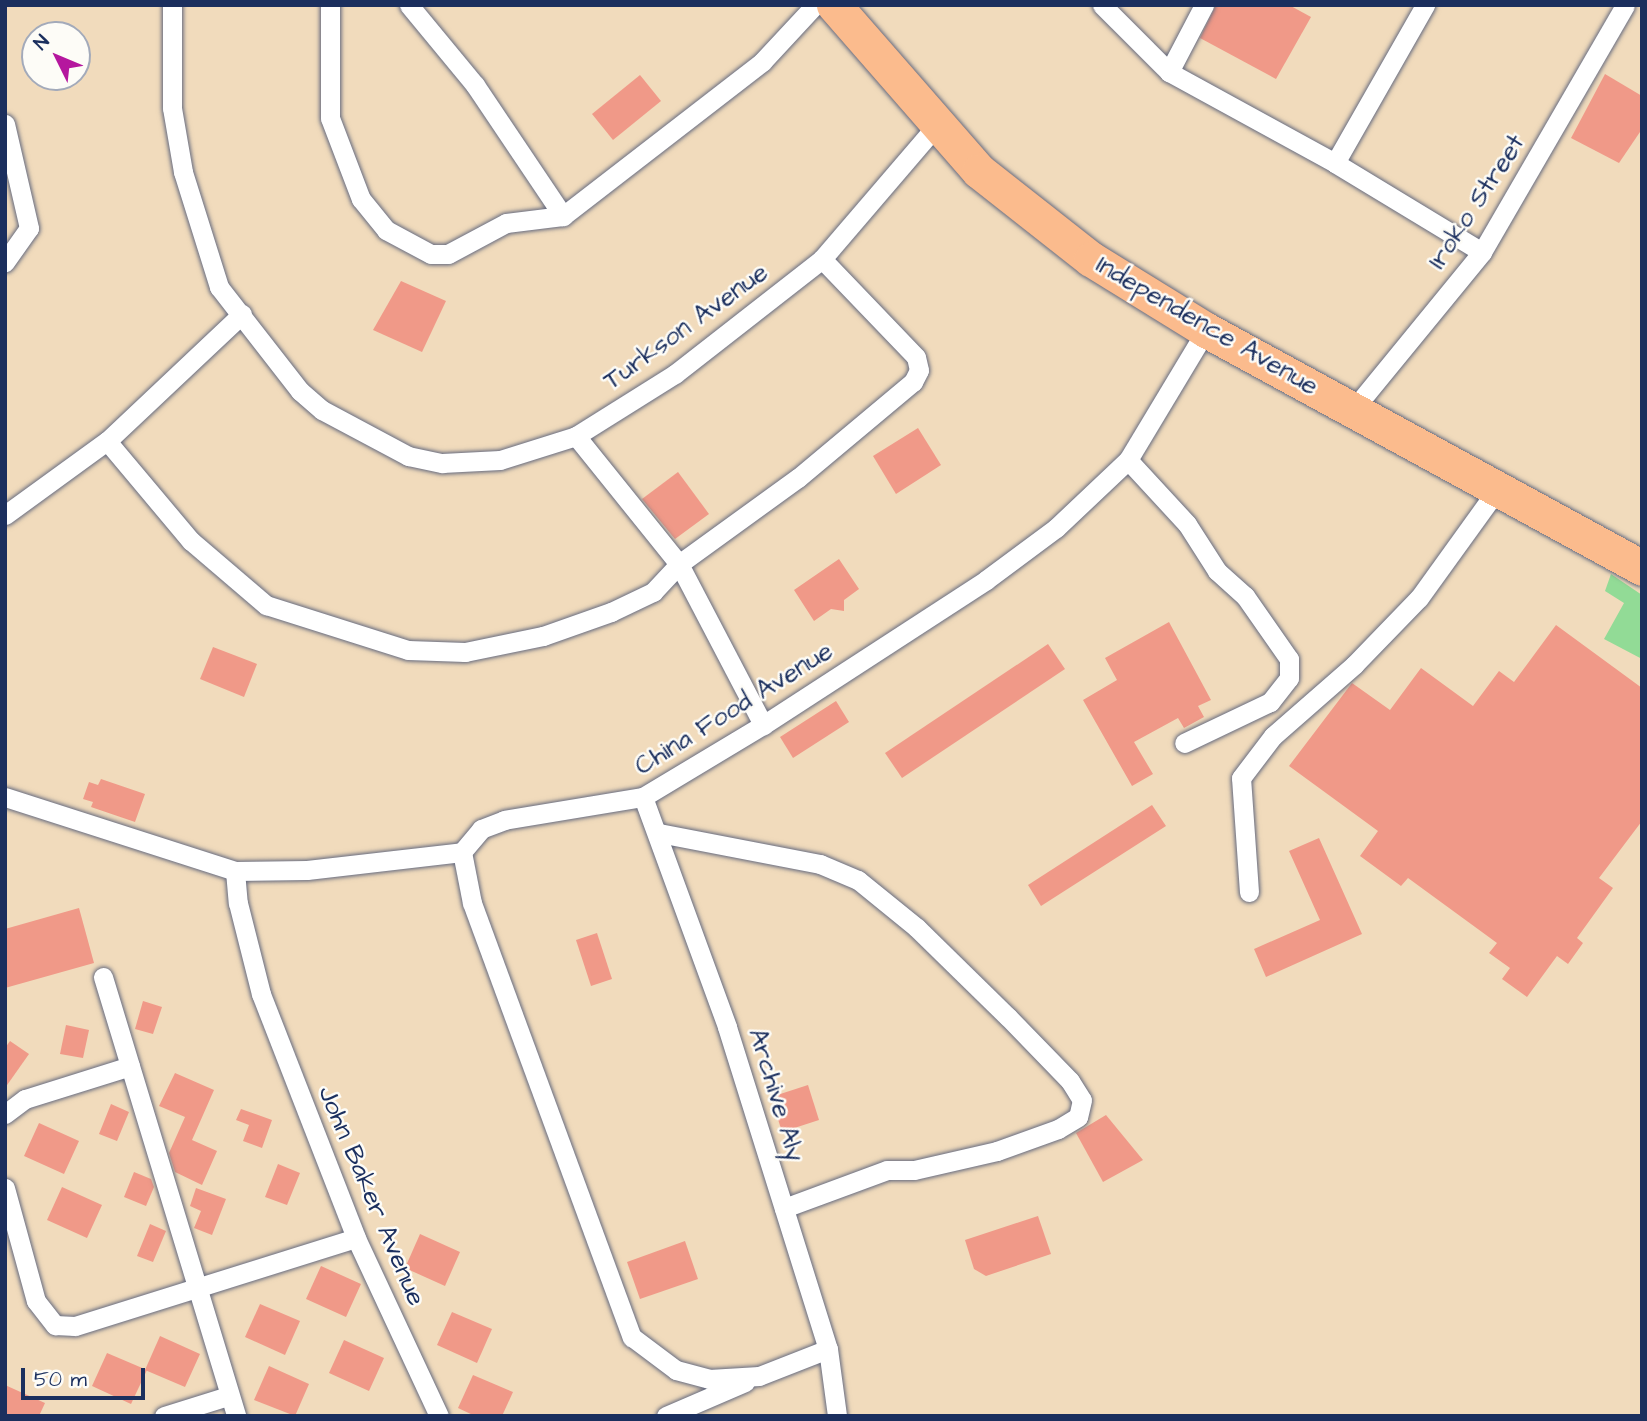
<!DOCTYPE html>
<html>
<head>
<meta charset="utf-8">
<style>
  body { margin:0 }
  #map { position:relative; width:1647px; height:1421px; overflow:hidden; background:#f1dbbc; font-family:"Architects Daughter",sans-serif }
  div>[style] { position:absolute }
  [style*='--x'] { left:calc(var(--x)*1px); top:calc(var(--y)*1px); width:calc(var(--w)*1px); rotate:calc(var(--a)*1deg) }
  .green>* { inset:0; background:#92db96 }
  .building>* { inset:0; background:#f09988 }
  .roads { filter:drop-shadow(0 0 2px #666b7f) drop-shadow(0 0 2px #666b7f) }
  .street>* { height:19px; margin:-9.5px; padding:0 9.5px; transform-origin:9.5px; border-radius:9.5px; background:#fff }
  .highway>* { height:35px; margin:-17.5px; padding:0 17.5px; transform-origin:17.5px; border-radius:17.5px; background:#fbbb8d }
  span { translate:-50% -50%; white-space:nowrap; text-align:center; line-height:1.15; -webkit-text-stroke:5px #fdfcf7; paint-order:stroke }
  .street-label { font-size:26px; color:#1b2f5e }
  .frame { position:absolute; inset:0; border:7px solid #1b2f5e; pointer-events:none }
  .north { position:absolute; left:21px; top:21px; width:70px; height:70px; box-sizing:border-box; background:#fdfcf7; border:2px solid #a3aaba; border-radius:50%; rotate:313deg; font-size:19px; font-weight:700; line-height:28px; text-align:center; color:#1b2f5e }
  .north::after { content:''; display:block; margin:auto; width:24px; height:32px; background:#b5179e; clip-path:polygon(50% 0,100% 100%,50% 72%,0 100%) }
  .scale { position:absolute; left:21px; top:1368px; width:124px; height:32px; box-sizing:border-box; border:4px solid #1b2f5e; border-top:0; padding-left:9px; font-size:21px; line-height:24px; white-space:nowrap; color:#1b2f5e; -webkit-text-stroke:5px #fdfcf7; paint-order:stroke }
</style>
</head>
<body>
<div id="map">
  <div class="green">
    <i style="clip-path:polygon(1611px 574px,1642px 595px,1642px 659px,1604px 639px,1624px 603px,1605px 591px)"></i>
  </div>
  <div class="building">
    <i style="clip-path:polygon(1216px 5px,1289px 5px,1311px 17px,1276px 79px,1200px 38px)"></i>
    <i style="clip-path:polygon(1605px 74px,1642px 96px,1642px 129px,1619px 163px,1571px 138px)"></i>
    <i style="clip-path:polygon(640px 75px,661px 101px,613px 140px,592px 114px)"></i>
    <i style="clip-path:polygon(401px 281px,446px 301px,422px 352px,373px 330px)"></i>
    <i style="clip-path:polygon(918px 428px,941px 465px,896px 494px,873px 456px)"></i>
    <i style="clip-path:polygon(678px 472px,709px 514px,675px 539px,642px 499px)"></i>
    <i style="clip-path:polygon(839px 559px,859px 589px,844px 600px,844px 611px,831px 609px,814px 621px,794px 590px)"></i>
    <i style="clip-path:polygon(1169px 622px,1211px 700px,1198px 706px,1204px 717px,1184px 728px,1178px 718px,1134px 742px,1153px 774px,1132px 786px,1083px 700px,1117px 680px,1105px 658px)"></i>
    <i style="clip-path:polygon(1556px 625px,1642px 688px,1642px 821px,1599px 878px,1613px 888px,1577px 938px,1583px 943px,1568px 964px,1557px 956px,1527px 997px,1502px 979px,1510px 968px,1489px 953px,1497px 943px,1408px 878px,1401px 886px,1360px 856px,1378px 831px,1289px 766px,1352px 683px,1390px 710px,1421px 668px,1473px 706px,1499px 671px,1514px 682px)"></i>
    <i style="clip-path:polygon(1048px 644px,1065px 669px,902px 778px,885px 753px)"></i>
    <i style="clip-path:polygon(213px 647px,257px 664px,244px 697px,200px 679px)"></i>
    <i style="clip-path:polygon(836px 701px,849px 722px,793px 758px,780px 737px)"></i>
    <i style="clip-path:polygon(101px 779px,145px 794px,135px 822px,91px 807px,93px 802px,83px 799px,89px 782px,98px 785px)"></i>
    <i style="clip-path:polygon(1152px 805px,1166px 826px,1041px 906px,1028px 885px)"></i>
    <i style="clip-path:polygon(1319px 838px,1362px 934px,1266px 977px,1254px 949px,1320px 920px,1289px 851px)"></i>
    <i style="clip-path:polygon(79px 908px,94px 963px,5px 988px,5px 929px)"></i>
    <i style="clip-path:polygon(597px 933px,612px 979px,591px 986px,576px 940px)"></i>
    <i style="clip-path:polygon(143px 1001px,162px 1007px,153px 1034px,135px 1029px)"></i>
    <i style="clip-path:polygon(66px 1025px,89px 1030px,83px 1058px,60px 1054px)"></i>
    <i style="clip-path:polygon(10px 1041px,29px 1054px,5px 1088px,5px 1048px)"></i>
    <i style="clip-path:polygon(175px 1073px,214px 1090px,192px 1140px,217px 1151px,202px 1185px,175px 1172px,169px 1153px,185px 1117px,159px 1106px)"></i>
    <i style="clip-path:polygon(808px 1085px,819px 1120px,782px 1132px,771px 1097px)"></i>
    <i style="clip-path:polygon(111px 1104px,129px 1112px,117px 1141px,99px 1134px)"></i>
    <i style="clip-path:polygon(241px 1109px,272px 1120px,262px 1148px,243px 1141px,249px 1125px,236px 1120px)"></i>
    <i style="clip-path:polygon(1106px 1115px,1143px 1160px,1103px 1182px,1076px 1133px)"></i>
    <i style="clip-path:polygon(39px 1123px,79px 1141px,64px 1174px,24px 1156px)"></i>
    <i style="clip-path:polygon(278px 1164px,300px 1173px,287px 1205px,265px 1197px)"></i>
    <i style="clip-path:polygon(134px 1172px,151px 1179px,154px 1187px,146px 1206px,124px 1197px)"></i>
    <i style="clip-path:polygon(62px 1187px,102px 1205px,87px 1238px,47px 1220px)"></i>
    <i style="clip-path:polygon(196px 1188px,226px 1199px,212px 1235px,194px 1228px,201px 1211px,190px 1206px)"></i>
    <i style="clip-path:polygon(1038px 1216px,1051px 1254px,986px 1276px,974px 1269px,965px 1240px)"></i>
    <i style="clip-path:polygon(150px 1224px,166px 1231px,153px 1262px,137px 1256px)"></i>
    <i style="clip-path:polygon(420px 1234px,460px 1252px,445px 1286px,405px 1268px)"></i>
    <i style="clip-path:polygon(685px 1241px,698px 1279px,640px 1299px,627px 1262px)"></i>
    <i style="clip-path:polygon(321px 1266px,361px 1284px,346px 1317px,306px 1299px)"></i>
    <i style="clip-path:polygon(260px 1304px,300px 1321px,285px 1355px,245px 1337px)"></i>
    <i style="clip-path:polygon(452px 1312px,492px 1329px,477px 1363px,437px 1345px)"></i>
    <i style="clip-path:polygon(160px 1336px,200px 1354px,185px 1387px,145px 1370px)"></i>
    <i style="clip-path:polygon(344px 1340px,384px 1358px,369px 1391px,329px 1373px)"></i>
    <i style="clip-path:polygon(107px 1353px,147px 1370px,131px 1404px,92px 1386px)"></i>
    <i style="clip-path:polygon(269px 1366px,309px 1384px,295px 1416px,254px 1400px)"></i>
    <i style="clip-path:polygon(473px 1375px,513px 1392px,502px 1416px,475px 1416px,458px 1408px)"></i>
    <i style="clip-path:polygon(5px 1385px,45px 1403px,39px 1416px,5px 1416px)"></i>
  </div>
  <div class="roads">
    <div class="street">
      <i style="--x:172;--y:5;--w:103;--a:90"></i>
      <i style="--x:172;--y:108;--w:65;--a:80.2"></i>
      <i style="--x:183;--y:172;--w:121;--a:72.6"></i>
      <i style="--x:219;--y:287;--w:132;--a:52.1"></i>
      <i style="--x:300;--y:391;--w:29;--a:41"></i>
      <i style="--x:322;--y:410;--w:98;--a:28.1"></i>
      <i style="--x:408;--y:456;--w:35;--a:12"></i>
      <i style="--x:442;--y:463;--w:58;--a:-3"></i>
      <i style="--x:500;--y:460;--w:80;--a:-17.5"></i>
      <i style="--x:576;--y:436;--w:117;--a:-32.1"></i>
      <i style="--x:675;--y:374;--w:187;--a:-38"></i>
      <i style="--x:822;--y:259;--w:177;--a:-49.4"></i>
      <i style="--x:330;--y:5;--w:113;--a:90"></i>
      <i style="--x:330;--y:118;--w:87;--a:69.1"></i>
      <i style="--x:361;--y:199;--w:40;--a:51"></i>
      <i style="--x:386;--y:230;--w:51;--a:28.1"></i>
      <i style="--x:431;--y:254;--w:17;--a:0"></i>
      <i style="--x:448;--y:254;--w:66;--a:-28.1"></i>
      <i style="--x:506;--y:223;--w:57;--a:-7"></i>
      <i style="--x:563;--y:216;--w:252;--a:-37.7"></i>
      <i style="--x:762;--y:62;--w:78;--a:-47.1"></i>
      <i style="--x:409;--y:5;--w:104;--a:50.5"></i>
      <i style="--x:475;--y:85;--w:158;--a:56.1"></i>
      <i style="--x:1102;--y:5;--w:95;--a:45"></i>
      <i style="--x:1169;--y:72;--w:189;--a:28.7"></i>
      <i style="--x:1335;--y:163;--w:172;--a:31.2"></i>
      <i style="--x:1169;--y:72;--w:76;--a:-62.4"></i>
      <i style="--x:5;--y:124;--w:107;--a:77"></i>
      <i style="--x:29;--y:228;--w:42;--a:125.2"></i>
      <i style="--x:1335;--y:163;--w:182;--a:-60.3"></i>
      <i style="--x:242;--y:314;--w:185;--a:136.7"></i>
      <i style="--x:107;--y:441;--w:131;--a:50"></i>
      <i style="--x:191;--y:541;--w:99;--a:40.5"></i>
      <i style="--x:266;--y:605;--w:149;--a:17.6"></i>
      <i style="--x:408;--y:650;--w:57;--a:2"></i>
      <i style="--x:465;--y:652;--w:80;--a:-11.6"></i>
      <i style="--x:543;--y:636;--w:72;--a:-19.4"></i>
      <i style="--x:611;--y:612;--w:47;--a:-25.5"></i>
      <i style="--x:653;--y:592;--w:38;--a:-47"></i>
      <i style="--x:679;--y:564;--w:147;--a:-35.9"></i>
      <i style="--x:798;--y:478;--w:150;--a:-39.9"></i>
      <i style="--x:913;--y:382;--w:13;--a:-63"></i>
      <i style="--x:919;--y:370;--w:13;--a:-103"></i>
      <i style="--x:916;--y:357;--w:136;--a:-133.8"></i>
      <i style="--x:1352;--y:411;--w:205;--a:-50.7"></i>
      <i style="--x:1482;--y:252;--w:285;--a:-59.9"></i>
      <i style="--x:576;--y:436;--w:164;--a:51.2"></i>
      <i style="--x:679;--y:564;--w:182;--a:62.4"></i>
      <i style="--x:1128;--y:460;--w:87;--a:47.3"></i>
      <i style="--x:1187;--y:524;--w:56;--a:57.4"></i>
      <i style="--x:1217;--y:571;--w:38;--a:42"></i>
      <i style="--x:1245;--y:596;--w:77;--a:55.1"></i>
      <i style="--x:1289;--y:659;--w:19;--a:90"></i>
      <i style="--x:1289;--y:678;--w:31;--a:128"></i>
      <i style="--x:1270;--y:702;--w:95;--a:154.5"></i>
      <i style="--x:5;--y:515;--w:126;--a:-36"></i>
      <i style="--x:5;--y:797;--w:242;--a:17.8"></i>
      <i style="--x:235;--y:871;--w:72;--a:-0.8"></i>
      <i style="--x:307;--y:870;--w:156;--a:-6.6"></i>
      <i style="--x:462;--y:852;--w:30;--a:-50"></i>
      <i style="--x:481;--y:829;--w:25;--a:-21"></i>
      <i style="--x:504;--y:820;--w:141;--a:-9.4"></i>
      <i style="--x:643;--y:797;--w:140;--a:-31"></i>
      <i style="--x:763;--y:725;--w:266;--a:-33"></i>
      <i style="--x:986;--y:580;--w:87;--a:-36.6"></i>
      <i style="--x:1056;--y:528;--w:99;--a:-43.4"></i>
      <i style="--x:1128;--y:460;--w:152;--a:-59"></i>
      <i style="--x:643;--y:797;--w:245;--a:69.9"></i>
      <i style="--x:727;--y:1027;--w:337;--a:72.6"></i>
      <i style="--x:828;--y:1349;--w:68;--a:82.3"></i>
      <i style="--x:659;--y:833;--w:164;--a:10.9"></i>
      <i style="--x:820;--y:864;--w:41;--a:22.8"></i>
      <i style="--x:858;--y:880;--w:76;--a:39.1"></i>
      <i style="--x:917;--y:928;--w:127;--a:44.4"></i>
      <i style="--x:1008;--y:1017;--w:89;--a:45.9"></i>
      <i style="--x:1070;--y:1081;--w:22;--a:58"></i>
      <i style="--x:1082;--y:1100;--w:17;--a:103"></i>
      <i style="--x:1078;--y:1117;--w:23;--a:149"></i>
      <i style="--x:1058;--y:1129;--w:65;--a:160.2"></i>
      <i style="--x:997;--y:1151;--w:85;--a:167.1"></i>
      <i style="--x:914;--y:1170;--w:27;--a:180"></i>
      <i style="--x:887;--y:1170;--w:110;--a:159.7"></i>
      <i style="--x:462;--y:852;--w:52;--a:78.9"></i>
      <i style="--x:472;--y:903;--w:463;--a:69.8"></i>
      <i style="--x:632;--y:1337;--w:55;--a:36.9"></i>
      <i style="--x:676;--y:1370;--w:34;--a:15"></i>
      <i style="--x:709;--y:1379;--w:50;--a:-3.4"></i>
      <i style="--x:759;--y:1376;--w:74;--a:-21.4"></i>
      <i style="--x:235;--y:871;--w:32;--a:85"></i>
      <i style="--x:238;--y:903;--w:94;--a:75.8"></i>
      <i style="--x:261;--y:994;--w:262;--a:68.7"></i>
      <i style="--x:356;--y:1238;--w:196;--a:65"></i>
      <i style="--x:1249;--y:892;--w:114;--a:-94"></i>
      <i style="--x:1241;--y:778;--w:53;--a:-52.7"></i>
      <i style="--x:1273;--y:736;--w:108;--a:-41.2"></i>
      <i style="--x:1354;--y:665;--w:93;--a:-45.9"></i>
      <i style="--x:1419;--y:598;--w:133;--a:-54.2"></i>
      <i style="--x:103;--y:977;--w:459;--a:73.1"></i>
      <i style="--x:5;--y:1114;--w:25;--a:-37"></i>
      <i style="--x:25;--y:1099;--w:110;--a:-17.4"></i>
      <i style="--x:5;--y:1188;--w:117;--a:74.7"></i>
      <i style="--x:36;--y:1301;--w:31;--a:52"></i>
      <i style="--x:55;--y:1325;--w:20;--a:3"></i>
      <i style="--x:75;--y:1326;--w:294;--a:-17.4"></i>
      <i style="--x:164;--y:1416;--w:67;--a:-17.4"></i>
      <i style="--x:666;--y:1416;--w:86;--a:-23.3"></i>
    </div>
    <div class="highway">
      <i style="--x:834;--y:5;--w:220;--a:48.9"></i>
      <i style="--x:979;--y:171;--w:142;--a:38.2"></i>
      <i style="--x:1091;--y:259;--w:135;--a:31.7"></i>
      <i style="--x:1206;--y:330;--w:497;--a:28.6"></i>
    </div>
  </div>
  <div class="street-label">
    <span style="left:1477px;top:202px;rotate:-57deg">Iroko Street</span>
    <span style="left:1207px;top:326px;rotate:30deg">Independence Avenue</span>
    <span style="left:686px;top:327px;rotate:-36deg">Turkson Avenue</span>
    <span style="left:734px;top:709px;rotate:-32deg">China Food Avenue</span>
    <span style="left:776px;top:1095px;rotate:73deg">Archive Aly</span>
    <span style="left:371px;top:1196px;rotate:67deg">John Baker Avenue</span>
  </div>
  <div class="frame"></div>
  <div class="north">N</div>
  <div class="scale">50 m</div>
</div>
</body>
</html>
